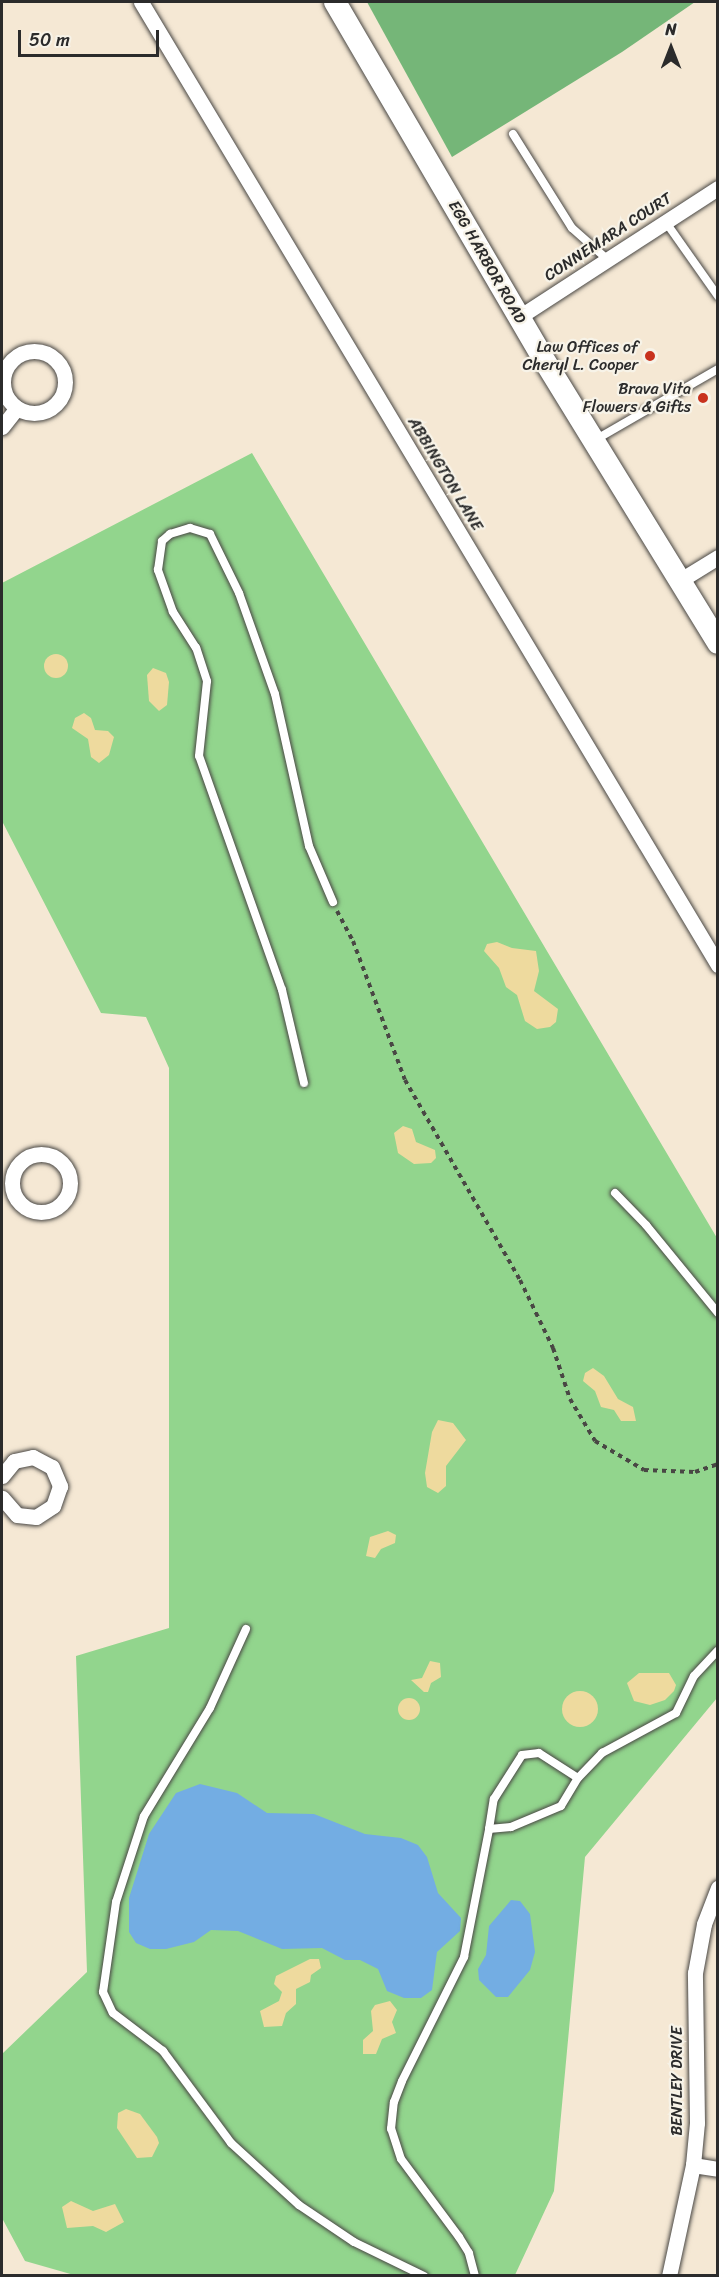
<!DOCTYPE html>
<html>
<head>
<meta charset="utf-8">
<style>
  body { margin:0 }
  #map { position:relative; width:719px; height:2277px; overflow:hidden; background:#f5e8d4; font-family:Sriracha,sans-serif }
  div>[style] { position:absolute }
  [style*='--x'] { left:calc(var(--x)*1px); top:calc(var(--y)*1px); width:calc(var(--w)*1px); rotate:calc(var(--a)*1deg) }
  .green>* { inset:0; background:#92d58d }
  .forest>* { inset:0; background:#75b678 }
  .sand>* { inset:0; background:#eeda9e }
  .round { border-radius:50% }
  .water>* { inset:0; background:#73ade3 }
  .path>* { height:4px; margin-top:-2px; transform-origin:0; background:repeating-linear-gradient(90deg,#494744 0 4.5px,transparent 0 9px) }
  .roads { filter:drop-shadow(0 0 2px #494744) drop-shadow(0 0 2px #494744) }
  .lane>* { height:8px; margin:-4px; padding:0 4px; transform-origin:4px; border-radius:4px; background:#fff }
  .street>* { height:15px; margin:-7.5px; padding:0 7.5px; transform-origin:7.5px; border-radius:7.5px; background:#fff }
  .street>.ring { margin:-7.5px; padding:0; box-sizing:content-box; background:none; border:15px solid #fff; border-radius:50% }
  .secondary>* { height:22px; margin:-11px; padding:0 11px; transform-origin:11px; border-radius:11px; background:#fff }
  .dots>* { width:16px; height:16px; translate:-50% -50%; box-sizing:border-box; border:3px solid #f7f3e8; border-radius:50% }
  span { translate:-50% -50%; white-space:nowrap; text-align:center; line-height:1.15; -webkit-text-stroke:4.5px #f7f3e8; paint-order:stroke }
  .street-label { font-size:16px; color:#2b2b2b }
  .poi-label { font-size:16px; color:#2b2b2b }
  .right { translate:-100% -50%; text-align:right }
  .frame { position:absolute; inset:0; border:3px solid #2b2b2b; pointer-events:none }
  .north { position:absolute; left:641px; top:18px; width:60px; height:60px; -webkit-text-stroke:4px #f7f3e8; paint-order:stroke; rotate:0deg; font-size:16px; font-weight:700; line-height:24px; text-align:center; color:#2b2b2b }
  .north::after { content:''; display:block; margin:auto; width:21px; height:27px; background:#2b2b2b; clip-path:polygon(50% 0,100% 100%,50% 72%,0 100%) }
  .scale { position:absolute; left:18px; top:30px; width:141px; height:27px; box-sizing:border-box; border:3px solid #2b2b2b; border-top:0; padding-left:8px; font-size:18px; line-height:21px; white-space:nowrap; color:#2b2b2b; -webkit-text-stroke:4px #f7f3e8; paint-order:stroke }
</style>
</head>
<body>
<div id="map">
  <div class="green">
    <i style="clip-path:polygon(252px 453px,717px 1238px,717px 1698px,585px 1857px,554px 2191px,515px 2275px,74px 2275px,25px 2261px,2px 2218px,2px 2054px,87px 1972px,76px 1656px,169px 1628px,169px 1068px,146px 1017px,101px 1013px,2px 821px,2px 583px)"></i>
  </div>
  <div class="forest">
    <i style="clip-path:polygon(367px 2px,695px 2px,622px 52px,452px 157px)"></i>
  </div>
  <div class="sand">
    <i class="round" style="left:44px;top:654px;width:24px;height:24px"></i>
    <i style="clip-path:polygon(153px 668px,166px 673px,169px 682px,167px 705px,159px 711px,149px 701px,147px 675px)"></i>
    <i style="clip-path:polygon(84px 713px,91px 718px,95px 730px,108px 731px,114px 737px,109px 755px,99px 763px,91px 757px,88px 739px,72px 728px,75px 718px)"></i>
    <i style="clip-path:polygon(497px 942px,512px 948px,536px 951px,539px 971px,534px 991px,558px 1009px,556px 1022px,550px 1027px,537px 1029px,525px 1021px,517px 995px,506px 987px,499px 968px,484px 951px,487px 944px)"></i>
    <i style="clip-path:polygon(403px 1126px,412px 1129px,416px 1142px,435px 1150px,436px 1158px,431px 1163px,414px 1164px,398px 1153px,394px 1133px)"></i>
    <i style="clip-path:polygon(593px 1368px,604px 1376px,618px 1399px,633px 1407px,636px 1421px,621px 1421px,614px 1410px,601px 1407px,595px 1391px,583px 1381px,585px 1373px)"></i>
    <i style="clip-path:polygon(438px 1420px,453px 1423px,466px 1440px,446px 1466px,446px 1486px,438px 1493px,427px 1487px,425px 1473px,432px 1432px)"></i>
    <i style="clip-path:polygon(388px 1531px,396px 1535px,395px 1543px,381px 1549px,375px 1558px,366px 1556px,370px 1537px)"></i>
    <i style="clip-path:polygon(430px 1661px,440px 1663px,441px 1677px,431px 1683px,428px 1692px,424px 1692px,411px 1680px,422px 1678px)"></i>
    <i style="clip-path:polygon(639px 1673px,669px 1673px,676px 1685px,674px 1691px,665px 1700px,650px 1705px,634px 1701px,627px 1683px)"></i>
    <i class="round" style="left:562px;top:1691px;width:36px;height:36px"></i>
    <i class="round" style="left:398px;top:1698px;width:22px;height:22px"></i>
    <i style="clip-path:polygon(310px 1959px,319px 1959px,321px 1968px,311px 1975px,310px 1982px,296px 1989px,296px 2004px,286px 2013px,282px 2026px,264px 2027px,260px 2011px,279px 2001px,282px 1992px,274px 1984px,276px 1976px)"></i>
    <i style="clip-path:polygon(390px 2001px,397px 2010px,392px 2022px,396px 2033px,382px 2039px,376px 2054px,363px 2054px,363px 2040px,373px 2031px,371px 2011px,375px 2005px)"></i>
    <i style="clip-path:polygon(126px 2109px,140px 2114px,157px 2137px,159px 2143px,152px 2157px,137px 2158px,117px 2128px,118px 2113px)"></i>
    <i style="clip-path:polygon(71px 2201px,93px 2211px,115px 2204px,124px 2222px,106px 2232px,93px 2226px,67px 2228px,62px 2207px)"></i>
  </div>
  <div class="water">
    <i style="clip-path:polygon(200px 1784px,237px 1793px,267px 1813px,314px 1814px,365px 1834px,401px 1838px,418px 1845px,427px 1857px,438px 1893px,461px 1918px,460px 1931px,437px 1952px,432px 1990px,421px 1998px,404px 1998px,387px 1991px,378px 1969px,360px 1960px,345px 1960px,322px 1948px,282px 1949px,238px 1931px,211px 1930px,194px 1942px,166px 1949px,150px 1949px,136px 1943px,129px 1932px,129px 1898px,149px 1834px,176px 1793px)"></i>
    <i style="clip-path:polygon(511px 1900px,520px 1901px,530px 1914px,535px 1952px,530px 1970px,508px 1997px,496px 1997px,479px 1980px,478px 1969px,486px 1955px,489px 1926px)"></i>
  </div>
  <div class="path">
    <i style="--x:337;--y:911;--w:34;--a:62"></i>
    <i style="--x:353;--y:941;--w:148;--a:69.5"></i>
    <i style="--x:405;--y:1080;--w:231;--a:60.1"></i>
    <i style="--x:520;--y:1280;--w:76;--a:64.1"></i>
    <i style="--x:553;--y:1348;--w:54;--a:71.6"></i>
    <i style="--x:570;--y:1399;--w:49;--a:59.2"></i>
    <i style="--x:595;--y:1441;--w:57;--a:30.6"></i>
    <i style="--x:644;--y:1470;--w:51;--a:2.2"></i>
    <i style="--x:695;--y:1472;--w:24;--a:-19"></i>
  </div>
  <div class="roads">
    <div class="lane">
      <i style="--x:513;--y:134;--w:111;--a:57.9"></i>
      <i style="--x:572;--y:228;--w:47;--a:41.5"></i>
      <i style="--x:665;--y:221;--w:92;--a:54.8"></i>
      <i style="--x:595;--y:440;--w:142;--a:-30"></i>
      <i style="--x:304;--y:1083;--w:96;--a:-103.3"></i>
      <i style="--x:282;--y:990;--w:248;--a:-109.5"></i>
      <i style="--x:199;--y:756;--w:75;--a:-83.9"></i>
      <i style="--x:207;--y:681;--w:35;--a:-108"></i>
      <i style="--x:196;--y:648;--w:43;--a:-122.6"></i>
      <i style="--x:173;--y:612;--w:45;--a:-109.7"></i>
      <i style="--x:158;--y:570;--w:29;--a:-82"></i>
      <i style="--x:162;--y:541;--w:11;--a:-41"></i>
      <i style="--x:170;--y:534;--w:21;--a:-17"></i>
      <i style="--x:190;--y:528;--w:21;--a:17"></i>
      <i style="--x:210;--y:534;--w:66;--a:63.8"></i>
      <i style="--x:239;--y:593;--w:107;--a:70.4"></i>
      <i style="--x:275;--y:694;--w:156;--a:77.4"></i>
      <i style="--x:309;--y:846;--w:61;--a:66.8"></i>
      <i style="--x:615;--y:1193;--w:45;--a:45.9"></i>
      <i style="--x:646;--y:1225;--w:114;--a:50.7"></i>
      <i style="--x:246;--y:1629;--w:87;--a:114.5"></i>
      <i style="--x:210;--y:1708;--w:127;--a:121.4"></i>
      <i style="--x:144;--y:1816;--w:90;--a:108"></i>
      <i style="--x:116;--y:1902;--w:91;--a:98.2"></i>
      <i style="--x:103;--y:1992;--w:23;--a:65"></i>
      <i style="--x:113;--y:2013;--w:63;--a:37.2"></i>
      <i style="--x:163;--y:2051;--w:114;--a:53.5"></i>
      <i style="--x:231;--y:2143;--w:92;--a:42.4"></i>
      <i style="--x:299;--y:2205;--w:66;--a:33.9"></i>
      <i style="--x:354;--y:2242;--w:78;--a:25.9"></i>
      <i style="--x:489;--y:1829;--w:30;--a:-81"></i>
      <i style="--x:494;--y:1799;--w:52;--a:-57.5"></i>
      <i style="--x:522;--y:1755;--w:17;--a:-7"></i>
      <i style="--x:539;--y:1753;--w:46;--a:32.7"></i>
      <i style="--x:475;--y:2276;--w:24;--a:-105"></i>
      <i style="--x:469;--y:2253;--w:19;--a:-122"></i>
      <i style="--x:459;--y:2237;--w:97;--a:-126.6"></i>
      <i style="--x:401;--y:2159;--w:32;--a:-108"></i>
      <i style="--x:391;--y:2129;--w:27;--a:-84"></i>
      <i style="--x:394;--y:2102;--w:22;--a:-69"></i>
      <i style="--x:402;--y:2081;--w:139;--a:-63.4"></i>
      <i style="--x:464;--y:1957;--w:130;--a:-78.9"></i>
      <i style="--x:489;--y:1829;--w:22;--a:-5"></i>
      <i style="--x:511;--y:1827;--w:54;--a:-22.8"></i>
      <i style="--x:561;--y:1806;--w:33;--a:-59"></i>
      <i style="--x:578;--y:1778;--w:35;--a:-46"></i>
      <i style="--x:602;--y:1753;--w:84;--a:-28.4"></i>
      <i style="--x:676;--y:1713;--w:41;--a:-64.1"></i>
      <i style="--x:694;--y:1676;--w:35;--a:-47"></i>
    </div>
    <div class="street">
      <i style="--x:141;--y:2;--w:1123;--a:59.07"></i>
      <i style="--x:519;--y:317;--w:237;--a:-33"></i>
      <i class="ring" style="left:3px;top:351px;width:47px;height:47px"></i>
      <i style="--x:2;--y:427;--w:24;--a:-52"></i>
      <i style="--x:679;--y:581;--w:46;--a:-31.6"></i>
      <i class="ring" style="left:12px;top:1154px;width:43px;height:43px"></i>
      <i style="--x:2;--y:1476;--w:19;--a:-51"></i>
      <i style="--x:14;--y:1461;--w:19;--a:-12"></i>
      <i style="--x:33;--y:1457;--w:21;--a:28"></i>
      <i style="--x:52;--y:1467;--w:21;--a:67"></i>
      <i style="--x:60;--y:1486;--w:21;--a:109"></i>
      <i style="--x:53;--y:1506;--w:20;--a:147"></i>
      <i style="--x:36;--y:1517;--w:19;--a:-174"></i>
      <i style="--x:17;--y:1515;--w:23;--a:-131"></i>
      <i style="--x:693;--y:2165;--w:25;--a:9"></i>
      <i style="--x:669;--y:2276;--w:114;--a:-77.8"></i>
      <i style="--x:693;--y:2165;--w:42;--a:-84.6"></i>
      <i style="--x:697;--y:2123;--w:150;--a:-90.8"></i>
      <i style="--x:695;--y:1973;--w:50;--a:-79.6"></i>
      <i style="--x:704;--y:1924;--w:39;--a:-69"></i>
    </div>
    <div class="secondary">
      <i style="--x:335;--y:2;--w:409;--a:59.7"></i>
      <i style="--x:541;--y:355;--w:338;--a:58.4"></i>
    </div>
  </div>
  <div class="dots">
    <i style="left:650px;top:356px;background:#c8321e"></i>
    <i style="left:703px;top:398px;background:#c8321e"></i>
  </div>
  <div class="street-label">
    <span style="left:608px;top:237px;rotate:-33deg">CONNEMARA COURT</span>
    <span style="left:487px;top:262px;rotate:60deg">EGG HARBOR ROAD</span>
    <span style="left:445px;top:474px;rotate:59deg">ABBINGTON LANE</span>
    <span style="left:677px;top:2081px;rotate:-90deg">BENTLEY DRIVE</span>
  </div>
  <div class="poi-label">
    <span class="right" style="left:638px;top:356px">Law Offices of<br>Cheryl L. Cooper</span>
    <span class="right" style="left:691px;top:398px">Brava Vita<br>Flowers &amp; Gifts</span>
  </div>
  <div class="frame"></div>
  <div class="north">N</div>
  <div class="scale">50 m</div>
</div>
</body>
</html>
